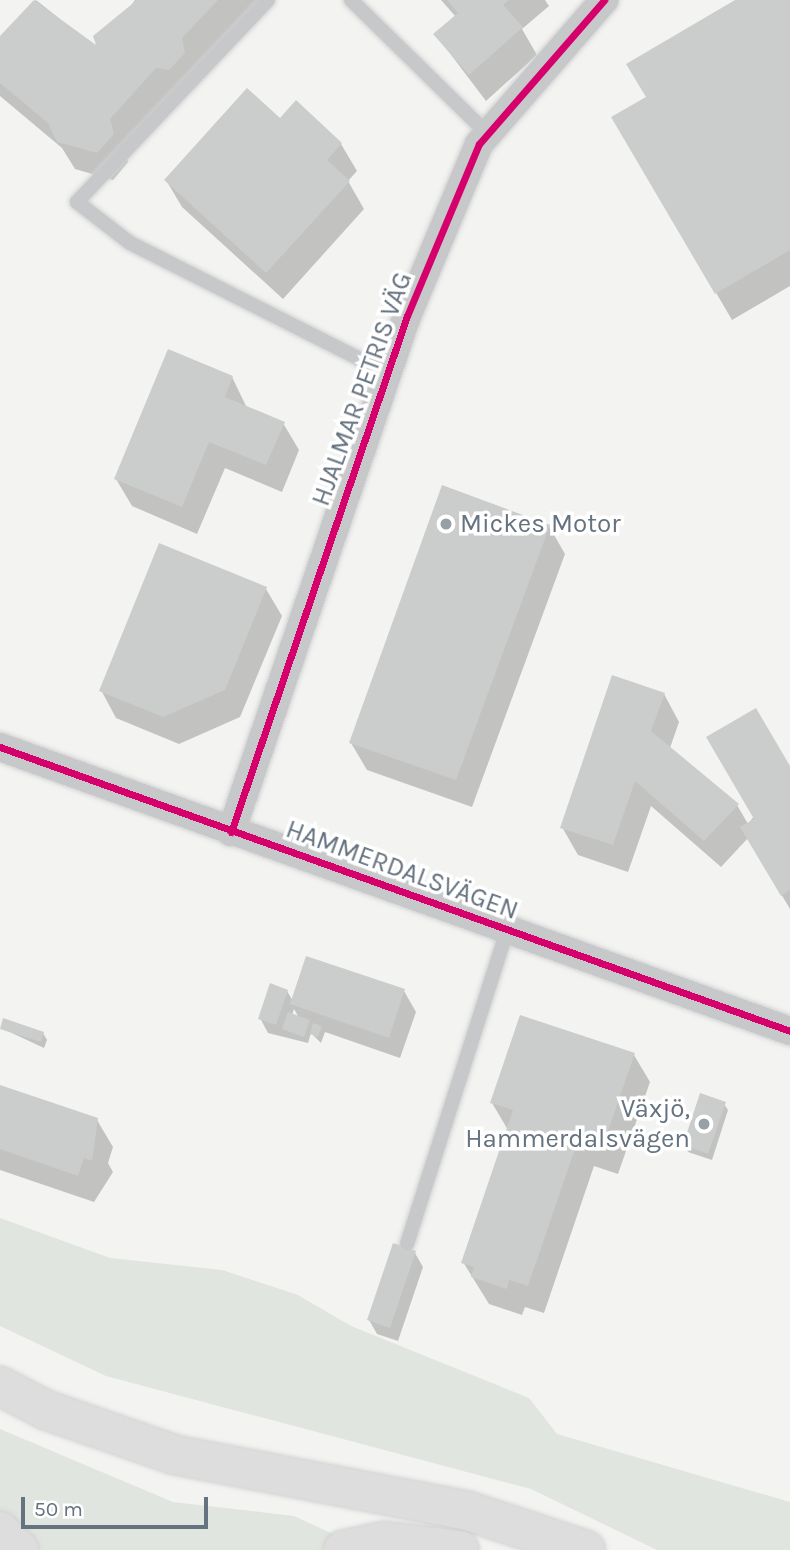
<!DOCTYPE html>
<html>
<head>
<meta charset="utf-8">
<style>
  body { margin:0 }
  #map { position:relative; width:790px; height:1550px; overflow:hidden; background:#f3f3f1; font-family:Karla,sans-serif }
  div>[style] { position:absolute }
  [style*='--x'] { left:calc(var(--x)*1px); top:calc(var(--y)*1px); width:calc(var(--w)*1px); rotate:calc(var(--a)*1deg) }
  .green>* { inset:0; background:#e1e5df }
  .shadow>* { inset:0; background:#0003 }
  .building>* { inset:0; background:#cbcccc }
  .roads { filter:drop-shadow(0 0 2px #d0d1d1) drop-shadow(0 0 2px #d0d1d1) }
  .lane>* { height:14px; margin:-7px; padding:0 7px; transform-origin:7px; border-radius:7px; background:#c7c8c9 }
  .street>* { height:28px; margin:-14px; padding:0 14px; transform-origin:14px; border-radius:14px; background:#c7c8c9 }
  .highway>* { height:38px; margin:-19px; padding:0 19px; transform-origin:19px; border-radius:19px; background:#ddd }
  .cycleway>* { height:7px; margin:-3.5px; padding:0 3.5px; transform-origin:3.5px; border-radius:3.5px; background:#d6006c }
  .dots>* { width:19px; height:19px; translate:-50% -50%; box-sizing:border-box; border:4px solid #fff; border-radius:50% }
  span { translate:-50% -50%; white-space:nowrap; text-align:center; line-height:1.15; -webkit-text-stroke:7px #fff; paint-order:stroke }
  .street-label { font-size:26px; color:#65727f }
  .poi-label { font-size:26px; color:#65727f }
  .left { translate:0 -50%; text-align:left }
  .right { translate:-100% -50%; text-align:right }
  .scale { position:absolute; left:21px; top:1497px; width:187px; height:32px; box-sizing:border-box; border:4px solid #65727f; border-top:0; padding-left:9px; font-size:21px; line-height:24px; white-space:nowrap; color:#65727f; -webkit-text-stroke:5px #fff; paint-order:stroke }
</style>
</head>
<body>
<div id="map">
  <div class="green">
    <i style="clip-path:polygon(0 1218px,110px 1258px,222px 1270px,298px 1295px,351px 1326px,529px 1398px,557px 1434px,790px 1502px,790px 1550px,657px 1550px,531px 1489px,106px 1376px,0 1326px)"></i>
    <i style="clip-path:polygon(0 1429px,173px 1502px,294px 1516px,368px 1550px,0 1550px)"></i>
  </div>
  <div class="shadow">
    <i style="clip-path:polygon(36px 0,99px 50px,135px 0,274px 0,124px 147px,128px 162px,113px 180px,75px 169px,62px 148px,0 96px,0 39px)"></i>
    <i style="clip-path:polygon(441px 0,545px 0,549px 6px,522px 29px,537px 55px,486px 101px,436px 35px,456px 17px)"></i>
    <i style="clip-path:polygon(739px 0,790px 0,790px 286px,732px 320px,614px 118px,648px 98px)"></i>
    <i style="clip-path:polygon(280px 120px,341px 144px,357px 171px,348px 181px,364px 209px,283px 299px,182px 207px,166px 180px)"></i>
    <i style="clip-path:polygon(232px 377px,247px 408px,283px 423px,299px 450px,282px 492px,225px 468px,197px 534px,132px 506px,116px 479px)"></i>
    <i style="clip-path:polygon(549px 526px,565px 554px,472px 807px,367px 770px,351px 743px)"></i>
    <i style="clip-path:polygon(266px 589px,282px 616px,240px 717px,179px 744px,116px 718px,101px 690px)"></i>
    <i style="clip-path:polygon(664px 694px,679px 722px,670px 748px,737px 805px,748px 824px,790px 769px,790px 909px,748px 838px,721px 867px,651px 806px,628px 872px,578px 855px,562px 827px)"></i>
    <i style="clip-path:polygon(evenodd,287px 991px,293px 1001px,404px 991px,416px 1012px,400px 1058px,325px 1032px,321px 1043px,311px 1033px,308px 1043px,268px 1033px,260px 1018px,287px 991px,294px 1009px,299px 1018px,292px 1015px,294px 1009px)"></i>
    <i style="clip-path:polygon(1px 1028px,43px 1033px,47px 1040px,44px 1048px)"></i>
    <i style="clip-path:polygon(634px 1055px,650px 1082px,618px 1174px,594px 1166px,544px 1313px,525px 1307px,522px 1315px,489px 1304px,463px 1262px,508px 1130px,492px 1103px)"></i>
    <i style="clip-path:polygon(0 1087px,97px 1120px,113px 1147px,108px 1163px,113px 1172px,94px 1202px,0 1170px)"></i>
    <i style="clip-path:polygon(724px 1104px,728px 1110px,712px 1160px,688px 1152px,685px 1145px)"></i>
    <i style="clip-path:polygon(415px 1253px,423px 1267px,398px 1341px,377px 1334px,369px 1320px)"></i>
  </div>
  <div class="building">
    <i style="clip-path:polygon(34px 0,96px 45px,93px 36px,137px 0,218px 0,182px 38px,185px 53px,169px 70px,156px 68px,110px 119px,114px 134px,97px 153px,57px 142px,48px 123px,0 83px,0 36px)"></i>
    <i style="clip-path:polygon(447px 0,509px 0,503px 5px,523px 27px,469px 75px,433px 34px,458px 13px)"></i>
    <i style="clip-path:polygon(735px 0,790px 0,790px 250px,715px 294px,611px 117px,646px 97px,626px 64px)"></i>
    <i style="clip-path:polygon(247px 88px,280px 118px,296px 100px,342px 143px,327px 160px,350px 181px,266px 273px,164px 180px)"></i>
    <i style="clip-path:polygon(168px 349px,233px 376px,225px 397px,285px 422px,266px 465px,209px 442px,182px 507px,114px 479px)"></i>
    <i style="clip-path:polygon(442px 485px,550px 525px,456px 780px,349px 743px)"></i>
    <i style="clip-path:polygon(159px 543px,267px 587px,225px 690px,163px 717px,99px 691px)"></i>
    <i style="clip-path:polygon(612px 675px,665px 693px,651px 731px,739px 804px,704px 841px,635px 781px,613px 845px,560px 828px)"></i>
    <i style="clip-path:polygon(756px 708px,790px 766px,790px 890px,781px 896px,740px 827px,754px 819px,706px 737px)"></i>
    <i style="clip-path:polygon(306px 956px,405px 989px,389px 1038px,290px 1004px)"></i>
    <i style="clip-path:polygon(270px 983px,288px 990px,276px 1025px,258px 1019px)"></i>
    <i style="clip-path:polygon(288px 1012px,310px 1020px,304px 1037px,282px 1029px)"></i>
    <i style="clip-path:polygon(520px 1015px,635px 1053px,602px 1148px,578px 1140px,528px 1286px,509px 1280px,507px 1289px,471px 1277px,474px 1267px,461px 1263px,513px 1110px,490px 1103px)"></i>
    <i style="clip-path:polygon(3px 1018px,44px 1032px,41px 1042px,0 1029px)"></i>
    <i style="clip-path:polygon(313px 1023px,322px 1026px,318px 1037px,310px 1034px)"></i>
    <i style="clip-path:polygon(0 1085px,98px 1118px,92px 1161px,84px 1158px,78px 1176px,0 1149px)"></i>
    <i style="clip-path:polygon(700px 1093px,726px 1102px,708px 1154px,683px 1145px)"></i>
    <i style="clip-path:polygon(393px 1243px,416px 1251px,390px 1328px,367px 1320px)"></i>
  </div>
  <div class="roads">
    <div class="lane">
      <i style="--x:268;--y:0;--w:278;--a:133.4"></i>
      <i style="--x:77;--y:202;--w:67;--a:37.7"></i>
      <i style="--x:130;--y:243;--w:288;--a:26.8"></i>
      <i style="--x:351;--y:0;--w:192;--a:44.4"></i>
      <i style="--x:407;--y:1244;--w:330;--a:-72.3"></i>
    </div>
    <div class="street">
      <i style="--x:0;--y:747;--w:839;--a:19.77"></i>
      <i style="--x:231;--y:832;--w:545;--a:-71.17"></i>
      <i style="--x:407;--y:316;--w:186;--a:-67.3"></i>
      <i style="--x:479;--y:144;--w:191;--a:-49"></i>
    </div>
    <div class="highway">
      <i style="--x:0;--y:1386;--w:52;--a:27.6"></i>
      <i style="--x:46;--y:1410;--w:137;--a:19.2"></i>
      <i style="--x:175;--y:1455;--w:298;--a:10.8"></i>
      <i style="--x:468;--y:1511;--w:124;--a:18.3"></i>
      <i style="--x:0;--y:1531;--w:27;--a:45"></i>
      <i style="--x:343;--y:1550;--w:42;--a:-12.4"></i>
      <i style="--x:384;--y:1541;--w:76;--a:6.8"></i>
    </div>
  </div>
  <div class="cycleway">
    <i style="--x:0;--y:747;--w:839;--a:19.77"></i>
    <i style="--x:231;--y:832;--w:545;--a:-71.17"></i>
    <i style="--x:407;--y:316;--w:186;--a:-67.3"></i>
    <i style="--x:479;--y:144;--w:191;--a:-49"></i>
  </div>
  <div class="dots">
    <i style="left:446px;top:524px;background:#979fa7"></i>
    <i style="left:704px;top:1124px;background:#979fa7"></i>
  </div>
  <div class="street-label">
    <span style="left:362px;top:389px;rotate:-70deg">HJALMAR PETRIS VÄG</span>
    <span style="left:402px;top:870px;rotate:20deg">HAMMERDALSVÄGEN</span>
  </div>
  <div class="poi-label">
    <span class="left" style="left:460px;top:524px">Mickes Motor</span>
    <span class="right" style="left:690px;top:1124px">Växjö,<br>Hammerdalsvägen</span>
  </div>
  <div class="scale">50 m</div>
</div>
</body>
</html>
